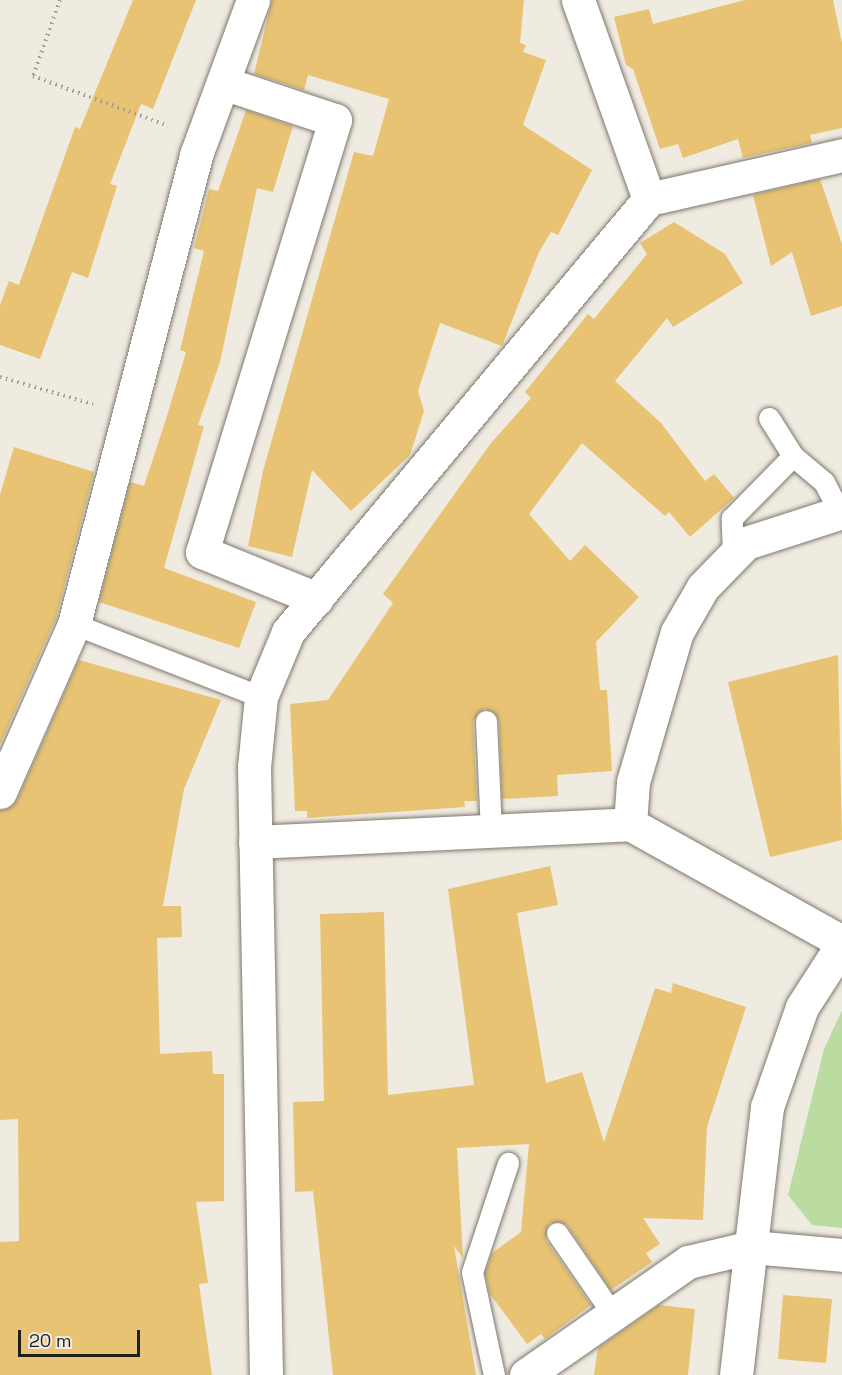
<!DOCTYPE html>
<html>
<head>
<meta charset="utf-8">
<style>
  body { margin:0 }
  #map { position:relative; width:842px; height:1375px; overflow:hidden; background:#f0ebe0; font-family:"Space Grotesk",sans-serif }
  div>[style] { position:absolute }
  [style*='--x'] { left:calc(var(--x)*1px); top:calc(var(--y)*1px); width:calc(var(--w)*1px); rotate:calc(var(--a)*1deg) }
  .green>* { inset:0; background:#bbdca1 }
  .building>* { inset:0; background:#e7c373 }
  .path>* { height:4px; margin-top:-2px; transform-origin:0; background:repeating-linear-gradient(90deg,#a29f96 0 1.5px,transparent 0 6px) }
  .roads { filter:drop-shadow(0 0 2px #7d786f) drop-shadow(0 0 2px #7d786f) }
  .lane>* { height:21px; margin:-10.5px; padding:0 10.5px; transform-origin:10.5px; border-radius:10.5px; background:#fff }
  .street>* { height:33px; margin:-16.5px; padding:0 16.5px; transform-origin:16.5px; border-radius:16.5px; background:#fff }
  .secondary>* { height:33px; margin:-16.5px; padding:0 16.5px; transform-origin:16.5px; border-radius:16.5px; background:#fff }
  span { translate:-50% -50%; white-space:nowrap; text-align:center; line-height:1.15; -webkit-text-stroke:6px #f0ebe0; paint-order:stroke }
  .scale { position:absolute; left:18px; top:1330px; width:122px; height:27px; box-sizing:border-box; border:3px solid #201f1b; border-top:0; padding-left:8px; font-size:18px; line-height:21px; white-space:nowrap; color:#201f1b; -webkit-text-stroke:4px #f0ebe0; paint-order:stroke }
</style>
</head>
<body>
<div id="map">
  <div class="green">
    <i style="clip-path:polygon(842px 1010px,842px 1228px,812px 1225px,788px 1195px,824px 1049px)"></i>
  </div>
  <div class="building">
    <i style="clip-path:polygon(133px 0,196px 0,153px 109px,141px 104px,110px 184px,117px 186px,88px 278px,72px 272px,40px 359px,0 345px,0 305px,9px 281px,19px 285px,75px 127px,80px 129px)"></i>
    <i style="clip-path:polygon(272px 0,524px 0,520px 43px,526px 45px,523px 52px,546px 60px,523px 125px,592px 170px,558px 235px,551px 232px,539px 252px,502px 346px,440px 323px,418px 391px,424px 411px,410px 455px,351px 511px,312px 470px,292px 557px,248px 546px,263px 471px,354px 152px,373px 156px,389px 99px,308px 75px,304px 90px,254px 74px)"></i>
    <i style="clip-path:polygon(745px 0,833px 0,842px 43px,842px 128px,810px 135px,812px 143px,743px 158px,738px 139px,683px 158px,678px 144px,660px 149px,633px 69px,626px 65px,614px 17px,649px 9px,653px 24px)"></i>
    <i style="clip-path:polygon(246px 110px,293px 126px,273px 192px,257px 188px,220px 362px,198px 425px,204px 426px,164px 568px,256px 602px,239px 648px,99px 602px,130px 482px,144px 486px,167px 416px,186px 352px,180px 350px,204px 251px,194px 248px,209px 189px,218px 191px)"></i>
    <i style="clip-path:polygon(820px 179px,842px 244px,842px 306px,811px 316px,792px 252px,771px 266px,753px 195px)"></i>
    <i style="clip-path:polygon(674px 222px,725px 254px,743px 283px,673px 327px,667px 318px,615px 381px,661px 423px,705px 481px,714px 474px,734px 498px,690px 537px,669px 512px,665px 516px,582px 443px,529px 514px,570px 561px,585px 545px,639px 597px,596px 642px,600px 690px,607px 690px,612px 771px,557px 775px,558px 796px,502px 799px,499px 720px,485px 708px,473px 721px,477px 801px,464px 801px,465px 807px,307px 818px,307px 811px,295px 811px,290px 704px,328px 700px,393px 603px,383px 594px,491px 443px,531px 398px,525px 392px,588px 314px,594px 319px,647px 254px,640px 243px)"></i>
    <i style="clip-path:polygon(14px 447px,94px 472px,56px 618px,0 745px,0 495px)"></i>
    <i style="clip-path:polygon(838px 655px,842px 840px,770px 857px,728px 682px)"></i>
    <i style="clip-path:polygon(79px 660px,221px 700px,184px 789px,163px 906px,181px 906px,182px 937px,157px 938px,160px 1054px,212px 1051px,213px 1074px,224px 1074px,224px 1201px,196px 1202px,208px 1283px,199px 1284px,212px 1375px,0 1375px,0 1242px,19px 1241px,18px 1119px,0 1120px,0 810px,17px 800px)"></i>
    <i style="clip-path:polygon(550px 866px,558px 905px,517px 913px,546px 1083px,582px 1072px,604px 1142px,655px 988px,671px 993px,673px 983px,746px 1007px,707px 1127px,703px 1220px,643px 1218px,660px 1244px,646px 1253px,652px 1262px,611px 1290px,567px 1225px,549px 1223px,546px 1240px,591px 1305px,545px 1339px,541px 1334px,527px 1344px,490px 1294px,485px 1273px,492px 1253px,521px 1232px,529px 1144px,457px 1148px,463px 1258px,454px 1246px,476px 1375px,333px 1375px,313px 1191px,295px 1192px,293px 1102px,324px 1101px,320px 914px,384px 912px,388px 1095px,474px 1085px,448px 889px)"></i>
    <i style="clip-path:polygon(783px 1295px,832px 1299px,826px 1363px,778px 1359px)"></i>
    <i style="clip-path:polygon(659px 1305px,695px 1309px,688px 1375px,594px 1375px,598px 1348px)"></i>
  </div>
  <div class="path">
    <i style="--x:60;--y:0;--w:81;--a:109.6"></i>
    <i style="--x:33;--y:76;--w:144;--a:20.3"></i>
    <i style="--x:0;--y:377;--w:97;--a:16.2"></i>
  </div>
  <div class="roads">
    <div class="lane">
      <i style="--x:769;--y:418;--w:45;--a:57.7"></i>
      <i style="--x:793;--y:456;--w:40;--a:40"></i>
      <i style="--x:824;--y:482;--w:34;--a:63"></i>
      <i style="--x:733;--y:556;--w:38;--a:-92"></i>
      <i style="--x:732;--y:518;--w:87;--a:-45.5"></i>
      <i style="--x:74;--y:624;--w:201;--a:21.3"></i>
      <i style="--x:486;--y:721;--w:110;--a:87.4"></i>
      <i style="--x:557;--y:1233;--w:97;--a:55.5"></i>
      <i style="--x:494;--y:1375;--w:105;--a:-102.1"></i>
      <i style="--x:472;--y:1272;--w:115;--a:-71.7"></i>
    </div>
    <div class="street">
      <i style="--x:578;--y:0;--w:211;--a:70.4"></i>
      <i style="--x:223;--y:83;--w:118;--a:18.3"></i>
      <i style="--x:335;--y:120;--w:452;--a:107.1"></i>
      <i style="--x:202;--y:552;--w:124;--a:22.2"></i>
      <i style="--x:0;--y:792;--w:184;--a:-66.2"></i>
      <i style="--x:74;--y:624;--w:485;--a:-75.4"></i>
      <i style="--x:196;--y:155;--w:165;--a:-69.8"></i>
      <i style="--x:630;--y:824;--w:42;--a:-85.9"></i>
      <i style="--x:633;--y:782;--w:156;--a:-73.7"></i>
      <i style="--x:677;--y:632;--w:52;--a:-60"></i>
      <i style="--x:703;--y:587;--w:62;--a:-45.7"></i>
      <i style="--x:746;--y:543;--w:101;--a:-17.9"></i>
      <i style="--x:255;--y:842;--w:375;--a:-2.7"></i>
      <i style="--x:630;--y:824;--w:243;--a:29.1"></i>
      <i style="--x:266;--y:1375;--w:608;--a:-91.13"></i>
      <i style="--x:254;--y:767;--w:70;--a:-84.3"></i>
      <i style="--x:261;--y:697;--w:70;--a:-67.4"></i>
      <i style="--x:288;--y:632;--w:564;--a:-50.18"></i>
      <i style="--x:649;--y:199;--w:198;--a:-12.8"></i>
      <i style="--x:526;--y:1375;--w:198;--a:-34.9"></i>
      <i style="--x:688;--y:1262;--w:65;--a:-13.4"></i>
      <i style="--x:751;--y:1247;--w:91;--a:5"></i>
    </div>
    <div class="secondary">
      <i style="--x:736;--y:1375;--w:270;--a:-83.4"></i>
      <i style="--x:767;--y:1107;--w:106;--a:-70.7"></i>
      <i style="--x:802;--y:1007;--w:74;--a:-57.2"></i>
    </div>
  </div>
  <div class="scale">20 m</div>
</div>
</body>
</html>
